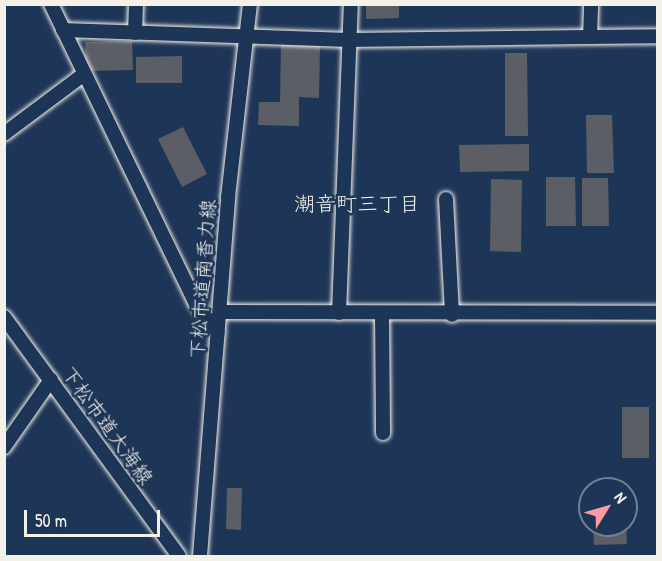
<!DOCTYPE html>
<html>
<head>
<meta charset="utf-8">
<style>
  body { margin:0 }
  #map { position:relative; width:662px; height:561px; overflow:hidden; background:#1d3557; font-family:"Patrick Hand","Klee One",sans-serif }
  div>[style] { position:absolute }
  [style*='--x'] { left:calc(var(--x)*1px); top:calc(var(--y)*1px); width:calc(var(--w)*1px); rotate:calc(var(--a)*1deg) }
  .building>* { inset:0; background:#5c5e66 }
  .roads { filter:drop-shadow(0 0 2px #f4f1e8) drop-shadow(0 0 2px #f4f1e8) }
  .minor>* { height:14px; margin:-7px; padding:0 7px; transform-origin:7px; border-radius:7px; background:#1d3557 }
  span { translate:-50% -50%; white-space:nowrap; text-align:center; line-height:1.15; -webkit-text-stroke:5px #1d3557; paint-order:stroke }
  .street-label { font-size:20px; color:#f4f1e8 }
  .neighbourhood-label { font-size:21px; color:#f4f1e8 }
  .frame { position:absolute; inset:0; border:6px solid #f4f1e8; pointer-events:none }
  .north { position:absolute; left:578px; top:477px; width:60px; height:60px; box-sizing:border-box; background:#1d3557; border:2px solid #738091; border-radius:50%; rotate:53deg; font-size:16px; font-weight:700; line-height:24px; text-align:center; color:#f4f1e8 }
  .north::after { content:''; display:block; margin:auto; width:21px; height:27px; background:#ff9aa2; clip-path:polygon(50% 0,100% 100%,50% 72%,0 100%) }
  .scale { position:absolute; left:24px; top:510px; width:136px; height:27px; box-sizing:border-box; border:3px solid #f4f1e8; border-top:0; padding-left:8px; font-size:18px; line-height:21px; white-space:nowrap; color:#f4f1e8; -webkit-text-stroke:4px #1d3557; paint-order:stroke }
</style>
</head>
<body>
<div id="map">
  <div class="building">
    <i style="clip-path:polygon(366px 4px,399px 4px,399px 18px,366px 19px)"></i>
    <i style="clip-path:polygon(132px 41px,133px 70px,86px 71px,85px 42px)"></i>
    <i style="clip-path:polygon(281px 44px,320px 45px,319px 98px,299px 97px,299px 126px,258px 125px,259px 102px,280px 102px)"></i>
    <i style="clip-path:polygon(505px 53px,527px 53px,528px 136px,505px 136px)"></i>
    <i style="clip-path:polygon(182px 56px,182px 83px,136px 83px,136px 57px)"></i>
    <i style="clip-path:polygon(586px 115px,612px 115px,614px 173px,587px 173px)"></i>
    <i style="clip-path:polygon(183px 127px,207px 174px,182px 187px,158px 139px)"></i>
    <i style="clip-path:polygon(529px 144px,529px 171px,460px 172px,459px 145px)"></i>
    <i style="clip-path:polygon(546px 177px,575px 177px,576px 226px,546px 226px)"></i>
    <i style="clip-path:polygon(582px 178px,608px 178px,609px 226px,582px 226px)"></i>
    <i style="clip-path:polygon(491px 179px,522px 180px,521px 252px,490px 251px)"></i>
    <i style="clip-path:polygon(622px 407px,649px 407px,649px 458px,622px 458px)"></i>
    <i style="clip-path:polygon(227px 488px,242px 488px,241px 530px,226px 529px)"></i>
    <i style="clip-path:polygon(593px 525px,626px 525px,627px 544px,594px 545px)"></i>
  </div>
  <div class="roads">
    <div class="minor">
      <i style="--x:51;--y:4;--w:333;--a:64.2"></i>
      <i style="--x:196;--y:304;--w:36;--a:53"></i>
      <i style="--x:63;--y:30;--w:286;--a:2"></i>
      <i style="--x:349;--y:40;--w:309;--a:-0.7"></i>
      <i style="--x:135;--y:33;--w:29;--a:-88"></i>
      <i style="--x:590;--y:37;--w:33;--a:-88"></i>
      <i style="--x:4;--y:134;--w:99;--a:-36.8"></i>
      <i style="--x:446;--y:199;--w:116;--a:87"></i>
      <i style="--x:220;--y:312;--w:438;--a:0.1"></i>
      <i style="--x:339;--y:313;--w:309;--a:-87.8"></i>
      <i style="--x:382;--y:313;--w:120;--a:89.5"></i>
      <i style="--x:4;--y:317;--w:296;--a:53.8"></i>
      <i style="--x:4;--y:447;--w:82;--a:-55"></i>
      <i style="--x:200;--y:556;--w:360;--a:-85.5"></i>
      <i style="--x:228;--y:197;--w:194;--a:-83.5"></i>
    </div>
  </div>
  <div class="street-label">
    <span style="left:202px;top:279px;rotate:-86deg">下松市道南香力線</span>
    <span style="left:108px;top:425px;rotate:54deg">下松市道大海線</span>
  </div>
  <div class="neighbourhood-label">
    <span style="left:357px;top:204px">潮音町三丁目</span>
  </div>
  <div class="frame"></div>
  <div class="north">N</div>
  <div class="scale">50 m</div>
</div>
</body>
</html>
